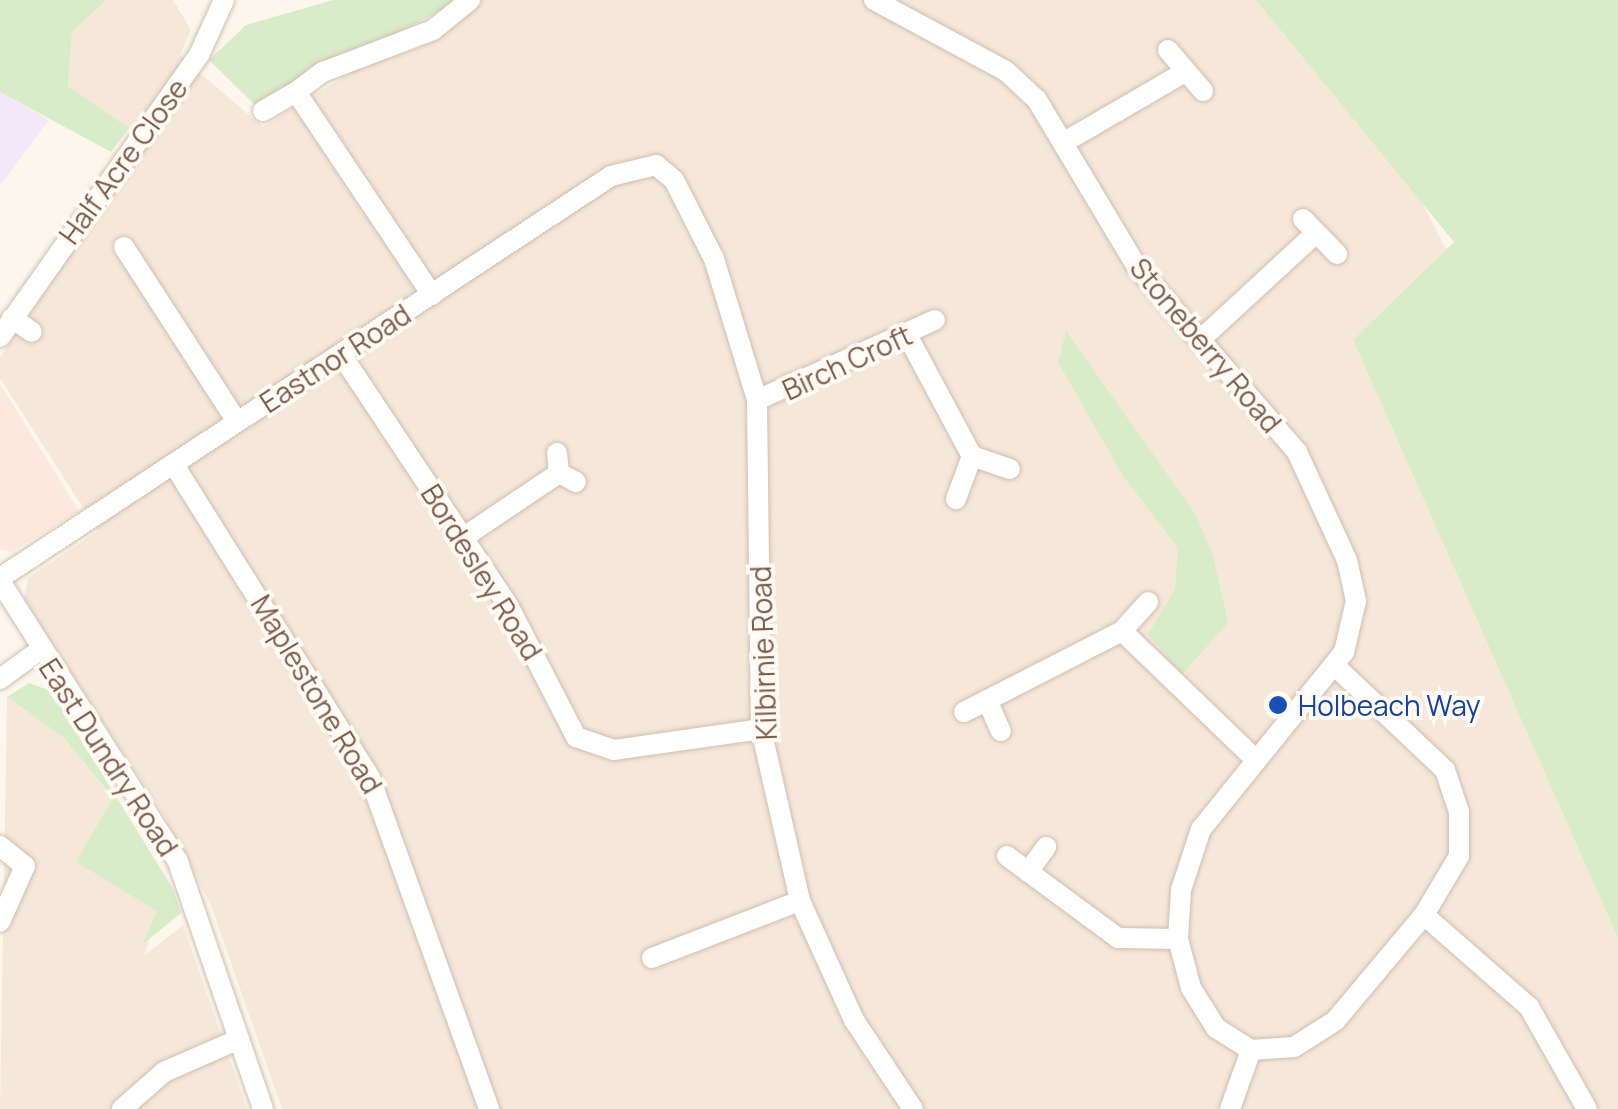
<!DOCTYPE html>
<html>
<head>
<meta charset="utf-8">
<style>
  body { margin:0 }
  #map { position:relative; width:1618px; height:1109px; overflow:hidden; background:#fdf6ec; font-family:Manrope,sans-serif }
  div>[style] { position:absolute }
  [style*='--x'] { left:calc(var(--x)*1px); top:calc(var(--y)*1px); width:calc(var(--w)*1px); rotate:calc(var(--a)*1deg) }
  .residential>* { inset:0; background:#f5e8da }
  .commercial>* { inset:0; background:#fde8e0 }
  .education>* { inset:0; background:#f3e8fa }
  .green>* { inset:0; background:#d8ecc9 }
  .roads { filter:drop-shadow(0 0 2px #d1beb0) drop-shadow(0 0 2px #d1beb0) }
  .minor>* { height:20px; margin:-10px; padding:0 10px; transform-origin:10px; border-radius:10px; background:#fff }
  .dots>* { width:28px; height:28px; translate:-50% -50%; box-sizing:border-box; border:5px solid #fffaf3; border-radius:50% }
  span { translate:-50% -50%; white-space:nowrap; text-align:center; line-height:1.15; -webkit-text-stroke:8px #fffaf3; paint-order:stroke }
  .street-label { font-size:28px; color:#7a5c4d }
  .transit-label { font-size:28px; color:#164399 }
  .left { translate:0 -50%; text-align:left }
</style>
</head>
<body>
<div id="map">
  <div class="residential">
    <i style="clip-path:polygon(107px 0,173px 0,191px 30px,180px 56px,263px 127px,353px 71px,421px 47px,478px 0,1257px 0,1403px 165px,1448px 253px,1353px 340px,1618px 938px,1618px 1109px,282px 1109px,210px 903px,162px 812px,24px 601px,28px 578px,98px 531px,0 378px,0 357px,147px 140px,68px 87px,72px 32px)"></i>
    <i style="clip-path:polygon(7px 697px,63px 737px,113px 799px,157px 911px,145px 955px,183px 925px,247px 1109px,0 1109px)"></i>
  </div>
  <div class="commercial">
    <i style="clip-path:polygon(0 384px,79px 511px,12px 552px,0 549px)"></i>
  </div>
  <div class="education">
    <i style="clip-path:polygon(0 92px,49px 120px,0 186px)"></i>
  </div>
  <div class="green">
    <i style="clip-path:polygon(0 0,107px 0,72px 32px,68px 86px,129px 128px,111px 152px,0 92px)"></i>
    <i style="clip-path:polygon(333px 0,461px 0,257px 107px,209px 60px,246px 25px)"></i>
    <i style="clip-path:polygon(1256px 0,1618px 0,1618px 938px,1353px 340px,1454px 242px)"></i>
    <i style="clip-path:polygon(1066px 331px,1196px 515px,1213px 555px,1228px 623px,1182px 674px,1148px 634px,1175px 589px,1178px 548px,1123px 476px,1058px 362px)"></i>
    <i style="clip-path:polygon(29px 683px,51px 691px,173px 889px,181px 913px,142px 945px,157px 911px,76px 862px,113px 798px,63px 737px,7px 697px)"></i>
  </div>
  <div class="roads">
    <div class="minor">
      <i style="--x:874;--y:0;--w:150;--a:28.3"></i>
      <i style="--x:1006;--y:71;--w:42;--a:43.1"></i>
      <i style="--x:1037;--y:100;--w:195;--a:59.1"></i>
      <i style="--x:1137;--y:267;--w:245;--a:49.1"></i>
      <i style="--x:1297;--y:452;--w:119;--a:65.2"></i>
      <i style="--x:1347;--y:560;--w:42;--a:77.6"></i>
      <i style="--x:1356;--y:601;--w:52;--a:103.2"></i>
      <i style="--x:1344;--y:652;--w:228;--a:128.9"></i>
      <i style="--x:1201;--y:829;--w:64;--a:108.2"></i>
      <i style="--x:1181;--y:890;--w:49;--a:93.5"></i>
      <i style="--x:1178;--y:939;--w:51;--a:75.1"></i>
      <i style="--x:1191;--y:988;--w:47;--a:58"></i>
      <i style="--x:1216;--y:1028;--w:41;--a:32.2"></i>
      <i style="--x:1251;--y:1050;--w:43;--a:-4"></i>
      <i style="--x:1294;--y:1047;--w:49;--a:-32.4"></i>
      <i style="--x:1335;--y:1021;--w:138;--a:-50"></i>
      <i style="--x:1424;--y:915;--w:69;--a:-59.3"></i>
      <i style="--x:1459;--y:856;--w:44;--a:-90"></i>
      <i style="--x:1459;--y:812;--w:44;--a:-108.4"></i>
      <i style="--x:1445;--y:770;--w:151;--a:-136.6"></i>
      <i style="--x:1168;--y:50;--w:54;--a:49.5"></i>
      <i style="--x:263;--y:111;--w:38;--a:-30"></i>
      <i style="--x:1068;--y:140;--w:135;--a:-30.2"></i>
      <i style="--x:1303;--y:219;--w:49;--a:45.8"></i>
      <i style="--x:124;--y:247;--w:208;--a:57.1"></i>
      <i style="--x:432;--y:295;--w:244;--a:-123.8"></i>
      <i style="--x:296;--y:92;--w:34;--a:-37"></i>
      <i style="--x:323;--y:72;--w:118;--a:-20.9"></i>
      <i style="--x:433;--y:30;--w:48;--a:-39"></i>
      <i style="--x:12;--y:318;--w:24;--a:35"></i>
      <i style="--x:907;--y:335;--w:137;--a:61.8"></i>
      <i style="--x:972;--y:456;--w:46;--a:110.4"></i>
      <i style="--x:0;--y:337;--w:345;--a:-54.8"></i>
      <i style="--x:199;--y:55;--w:60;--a:-65.6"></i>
      <i style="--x:1199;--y:341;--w:159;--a:-42.7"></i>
      <i style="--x:341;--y:354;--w:304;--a:56.4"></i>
      <i style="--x:509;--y:607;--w:146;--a:62.7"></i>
      <i style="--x:576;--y:737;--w:40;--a:18.9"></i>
      <i style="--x:614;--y:750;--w:148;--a:-8.1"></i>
      <i style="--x:757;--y:400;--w:195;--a:-24.2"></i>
      <i style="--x:557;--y:453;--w:20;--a:84"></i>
      <i style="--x:559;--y:473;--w:19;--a:28"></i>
      <i style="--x:972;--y:456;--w:40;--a:18.9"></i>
      <i style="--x:174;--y:465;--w:369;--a:57.9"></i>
      <i style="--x:370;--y:778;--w:352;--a:70.2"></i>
      <i style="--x:464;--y:537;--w:115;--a:-34"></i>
      <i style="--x:0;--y:578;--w:731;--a:-33.34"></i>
      <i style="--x:611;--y:176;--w:46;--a:-13.7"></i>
      <i style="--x:656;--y:165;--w:23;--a:40"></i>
      <i style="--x:674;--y:180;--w:89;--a:63.1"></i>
      <i style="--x:714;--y:259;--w:147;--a:73"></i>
      <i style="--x:757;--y:400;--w:329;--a:89.3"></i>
      <i style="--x:761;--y:729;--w:176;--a:77.2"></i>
      <i style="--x:800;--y:901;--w:131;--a:65.6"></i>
      <i style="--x:854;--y:1020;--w:107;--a:56.5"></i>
      <i style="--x:0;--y:581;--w:333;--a:57.6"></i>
      <i style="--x:178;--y:862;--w:261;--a:71"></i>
      <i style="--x:1122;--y:631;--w:39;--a:-48"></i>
      <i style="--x:0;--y:679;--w:49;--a:-35.9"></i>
      <i style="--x:987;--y:700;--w:34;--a:66"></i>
      <i style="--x:964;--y:712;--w:178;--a:-27.1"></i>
      <i style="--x:1122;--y:631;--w:186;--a:43.9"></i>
      <i style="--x:0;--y:846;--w:32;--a:39"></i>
      <i style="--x:25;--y:866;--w:61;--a:114.1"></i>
      <i style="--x:1007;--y:856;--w:138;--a:36.5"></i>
      <i style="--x:1118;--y:938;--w:60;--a:1"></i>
      <i style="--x:1028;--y:872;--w:31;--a:-54"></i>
      <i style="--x:1424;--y:915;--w:140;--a:41.2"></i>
      <i style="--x:1529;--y:1007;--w:117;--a:60.4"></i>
      <i style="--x:652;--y:958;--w:159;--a:-21.1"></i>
      <i style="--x:122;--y:1109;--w:56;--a:-41.4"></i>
      <i style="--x:164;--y:1072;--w:82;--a:-23.7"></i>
      <i style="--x:1230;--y:1109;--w:63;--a:-70.4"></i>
    </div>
  </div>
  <div class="dots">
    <i style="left:1278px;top:705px;background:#1a4fb4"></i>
  </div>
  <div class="street-label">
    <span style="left:123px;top:161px;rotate:-54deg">Half Acre Close</span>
    <span style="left:1206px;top:345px;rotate:50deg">Stoneberry Road</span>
    <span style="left:335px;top:358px;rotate:-33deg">Eastnor Road</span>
    <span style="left:847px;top:362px;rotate:-25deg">Birch Croft</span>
    <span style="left:482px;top:572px;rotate:58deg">Bordesley Road</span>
    <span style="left:763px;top:653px;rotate:-92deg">Kilbirnie Road</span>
    <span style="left:317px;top:694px;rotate:59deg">Maplestone Road</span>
    <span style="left:109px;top:757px;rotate:57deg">East Dundry Road</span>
  </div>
  <div class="transit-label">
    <span class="left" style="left:1298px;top:705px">Holbeach Way</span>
  </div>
</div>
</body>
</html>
